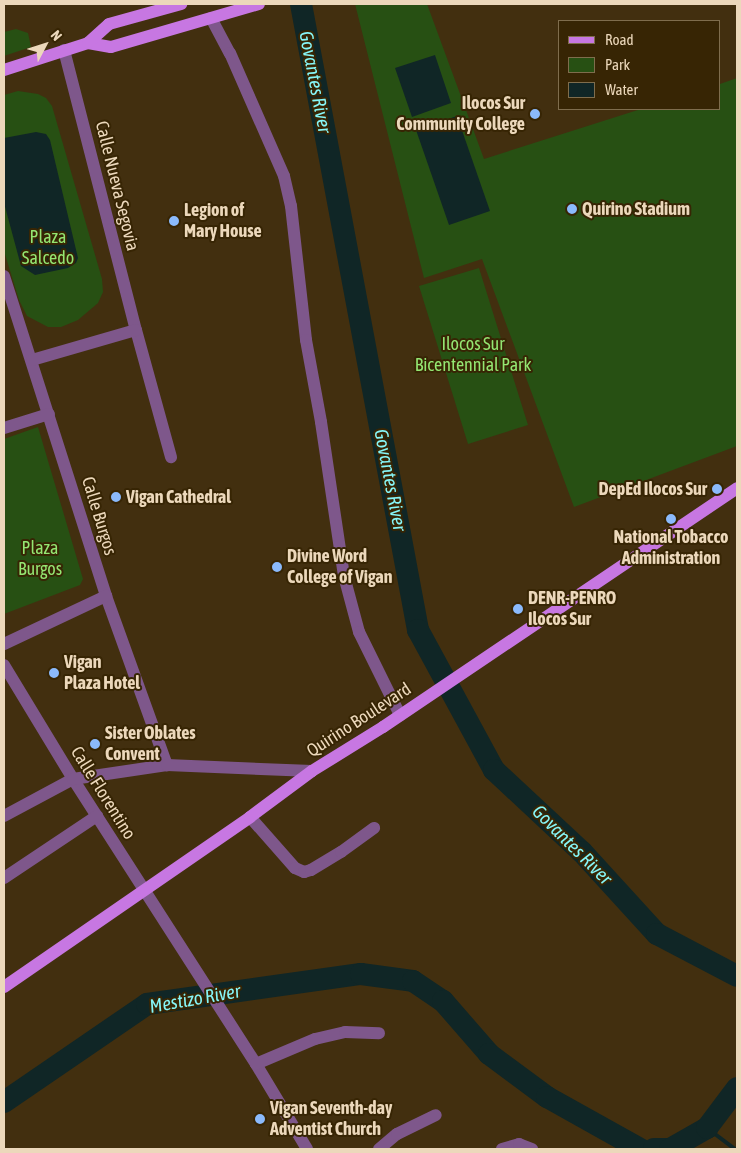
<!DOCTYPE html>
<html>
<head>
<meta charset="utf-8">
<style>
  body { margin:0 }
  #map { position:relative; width:741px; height:1153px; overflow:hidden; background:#422f0f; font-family:"Asap Condensed",sans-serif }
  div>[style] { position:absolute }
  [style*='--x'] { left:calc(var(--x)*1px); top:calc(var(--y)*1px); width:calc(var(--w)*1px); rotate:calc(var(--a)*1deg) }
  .green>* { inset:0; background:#275013 }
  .water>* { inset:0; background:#102626 }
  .stream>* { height:4px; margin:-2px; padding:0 2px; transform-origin:2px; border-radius:2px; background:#102626 }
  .river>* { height:22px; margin:-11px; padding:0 11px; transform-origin:11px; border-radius:11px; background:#102626 }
  .minor>* { height:12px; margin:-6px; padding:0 6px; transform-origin:6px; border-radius:6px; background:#7e578b }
  .major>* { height:12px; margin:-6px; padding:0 6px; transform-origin:6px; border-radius:6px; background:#c777e2 }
  .dots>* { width:14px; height:14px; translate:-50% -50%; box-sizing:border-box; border:2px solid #372504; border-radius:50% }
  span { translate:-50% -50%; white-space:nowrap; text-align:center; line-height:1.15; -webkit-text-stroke:4px #372504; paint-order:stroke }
  .poi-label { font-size:18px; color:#ecd8bb; font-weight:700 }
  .right { translate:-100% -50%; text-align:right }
  .left { translate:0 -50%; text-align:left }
  .street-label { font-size:18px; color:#ecd8bb }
  .park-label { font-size:18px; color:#94e672 }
  .water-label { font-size:19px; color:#86f6f8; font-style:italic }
  .frame { position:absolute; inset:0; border:5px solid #ecd8bb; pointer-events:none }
  .legend { position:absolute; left:558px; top:20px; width:162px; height:90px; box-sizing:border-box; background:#372504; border:1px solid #7f6d4d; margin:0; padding:6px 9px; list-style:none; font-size:15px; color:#ecd8bb }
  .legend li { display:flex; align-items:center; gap:10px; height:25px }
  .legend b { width:25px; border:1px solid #7f6d4d }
  .north { position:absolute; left:20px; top:20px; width:50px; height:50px; -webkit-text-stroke:4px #372504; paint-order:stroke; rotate:50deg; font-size:14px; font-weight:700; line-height:20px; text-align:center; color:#ecd8bb }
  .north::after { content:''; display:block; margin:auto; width:18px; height:22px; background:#ecd8bb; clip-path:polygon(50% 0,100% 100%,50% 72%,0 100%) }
</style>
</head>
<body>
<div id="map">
  <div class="green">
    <i style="clip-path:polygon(355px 4px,427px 4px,484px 159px,641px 109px,720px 109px,720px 84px,737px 78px,737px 446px,574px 507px,482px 259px,424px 278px)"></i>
    <i style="clip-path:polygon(16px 29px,28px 33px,31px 47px,4px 56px,4px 32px)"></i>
    <i style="clip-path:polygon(18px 91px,38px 94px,46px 98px,52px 106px,102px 279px,103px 292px,98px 303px,78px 320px,61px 327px,48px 327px,27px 316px,19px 300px,4px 251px,4px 95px)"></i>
    <i style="clip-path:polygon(479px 268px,528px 425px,468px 444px,419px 286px)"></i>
    <i style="clip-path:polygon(38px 427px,83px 579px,80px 585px,4px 614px,4px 439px)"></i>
  </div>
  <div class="water">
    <i style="clip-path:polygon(435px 55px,451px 103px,412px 117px,395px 68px)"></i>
    <i style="clip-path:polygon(457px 116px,490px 211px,449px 225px,416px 130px)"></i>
    <i style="clip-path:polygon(36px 132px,46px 134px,50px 140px,78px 258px,76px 263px,68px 268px,35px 275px,21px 266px,4px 203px,4px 138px)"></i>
  </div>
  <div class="stream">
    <i style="--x:707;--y:1128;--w:35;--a:37"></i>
  </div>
  <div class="river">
    <i style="--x:301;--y:4;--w:637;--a:79.41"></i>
    <i style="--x:418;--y:630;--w:159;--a:61.5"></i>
    <i style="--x:494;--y:770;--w:120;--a:43"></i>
    <i style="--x:582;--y:852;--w:111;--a:47.6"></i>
    <i style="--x:657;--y:934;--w:90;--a:27.7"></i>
    <i style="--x:4;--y:1102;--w:173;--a:-34.4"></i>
    <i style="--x:147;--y:1004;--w:216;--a:-8"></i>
    <i style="--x:361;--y:974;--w:52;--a:7.7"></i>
    <i style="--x:413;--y:981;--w:36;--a:34"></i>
    <i style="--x:443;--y:1001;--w:70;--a:49"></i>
    <i style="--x:489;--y:1054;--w:72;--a:36.6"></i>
    <i style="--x:547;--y:1097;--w:107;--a:29.2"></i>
    <i style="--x:654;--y:1149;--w:16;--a:0"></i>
    <i style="--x:670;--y:1149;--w:43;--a:-29.6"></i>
    <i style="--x:707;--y:1128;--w:50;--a:-53.1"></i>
  </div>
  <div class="minor">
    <i style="--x:211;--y:18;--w:40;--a:62"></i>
    <i style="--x:230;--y:53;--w:134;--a:66.3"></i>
    <i style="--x:284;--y:176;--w:31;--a:77"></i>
    <i style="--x:291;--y:206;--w:135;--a:83.6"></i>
    <i style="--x:306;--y:340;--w:83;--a:79.6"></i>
    <i style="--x:321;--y:422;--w:156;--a:81.5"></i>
    <i style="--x:344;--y:576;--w:58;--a:75"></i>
    <i style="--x:359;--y:632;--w:93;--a:63.7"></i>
    <i style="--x:64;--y:50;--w:289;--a:75.6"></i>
    <i style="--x:136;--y:330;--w:132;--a:74.6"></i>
    <i style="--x:4;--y:276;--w:336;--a:72.3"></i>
    <i style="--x:106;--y:596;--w:180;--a:70.2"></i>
    <i style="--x:32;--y:360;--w:108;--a:-16.1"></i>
    <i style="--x:4;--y:428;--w:47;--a:-17.3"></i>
    <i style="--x:4;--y:644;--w:113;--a:-25.2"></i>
    <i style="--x:4;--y:665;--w:133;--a:58.8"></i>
    <i style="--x:73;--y:779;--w:339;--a:57.3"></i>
    <i style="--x:256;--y:1064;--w:99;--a:59"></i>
    <i style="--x:4;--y:816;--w:78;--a:-28.2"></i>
    <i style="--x:73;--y:779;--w:95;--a:-8.5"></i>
    <i style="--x:167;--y:765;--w:145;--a:2.4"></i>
    <i style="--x:250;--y:817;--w:68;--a:48.6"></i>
    <i style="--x:295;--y:868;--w:10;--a:24"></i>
    <i style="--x:304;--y:872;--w:7;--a:-16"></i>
    <i style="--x:311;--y:870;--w:35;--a:-31"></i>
    <i style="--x:341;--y:852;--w:41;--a:-36"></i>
    <i style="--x:4;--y:878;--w:112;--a:-33.7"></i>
    <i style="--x:256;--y:1064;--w:64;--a:-23"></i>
    <i style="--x:315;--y:1039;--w:31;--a:-13"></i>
    <i style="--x:345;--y:1032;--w:34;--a:2"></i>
    <i style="--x:379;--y:1149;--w:23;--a:-40"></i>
    <i style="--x:397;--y:1134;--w:43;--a:-26"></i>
    <i style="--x:502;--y:1149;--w:18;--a:-16"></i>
    <i style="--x:519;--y:1144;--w:14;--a:21"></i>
  </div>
  <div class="major">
    <i style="--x:88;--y:43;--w:23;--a:10"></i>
    <i style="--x:111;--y:47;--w:154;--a:-16.2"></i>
    <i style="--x:4;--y:70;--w:88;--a:-17.8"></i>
    <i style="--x:88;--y:43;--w:28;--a:-42"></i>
    <i style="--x:109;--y:24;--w:75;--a:-15.5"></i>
    <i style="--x:4;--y:987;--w:299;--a:-34.6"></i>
    <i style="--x:250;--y:817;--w:77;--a:-36.6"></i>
    <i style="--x:312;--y:771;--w:84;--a:-31.8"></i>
    <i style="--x:383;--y:727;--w:427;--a:-34"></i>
  </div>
  <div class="dots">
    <i style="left:535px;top:114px;background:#8bbafc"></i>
    <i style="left:572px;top:209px;background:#8bbafc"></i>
    <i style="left:174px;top:221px;background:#8bbafc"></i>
    <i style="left:717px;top:489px;background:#8bbafc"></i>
    <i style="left:116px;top:497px;background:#8bbafc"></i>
    <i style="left:671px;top:519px;background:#8bbafc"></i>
    <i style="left:277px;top:567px;background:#8bbafc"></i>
    <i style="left:518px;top:609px;background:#8bbafc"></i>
    <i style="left:54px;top:673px;background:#8bbafc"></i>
    <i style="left:95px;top:744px;background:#8bbafc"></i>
    <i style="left:260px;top:1119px;background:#8bbafc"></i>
  </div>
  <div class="poi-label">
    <span class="right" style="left:525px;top:114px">Ilocos Sur<br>Community College</span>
    <span class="left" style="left:582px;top:209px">Quirino Stadium</span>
    <span class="left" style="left:184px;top:221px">Legion of<br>Mary House</span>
    <span class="right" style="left:707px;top:489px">DepEd Ilocos Sur</span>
    <span class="left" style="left:126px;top:497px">Vigan Cathedral</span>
    <span style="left:671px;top:548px">National Tobacco<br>Administration</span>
    <span class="left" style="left:287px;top:567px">Divine Word<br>College of Vigan</span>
    <span class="left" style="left:528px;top:609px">DENR-PENRO<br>Ilocos Sur</span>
    <span class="left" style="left:64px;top:673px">Vigan<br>Plaza Hotel</span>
    <span class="left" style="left:105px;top:744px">Sister Oblates<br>Convent</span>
    <span class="left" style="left:270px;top:1119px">Vigan Seventh-day<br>Adventist Church</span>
  </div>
  <div class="street-label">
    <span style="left:117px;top:186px;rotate:76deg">Calle Nueva Segovia</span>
    <span style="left:99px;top:516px;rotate:73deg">Calle Burgos</span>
    <span style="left:359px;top:720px;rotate:-33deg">Quirino Boulevard</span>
    <span style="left:103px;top:793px;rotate:58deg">Calle Florentino</span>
  </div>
  <div class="park-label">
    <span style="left:48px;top:248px">Plaza<br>Salcedo</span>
    <span style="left:473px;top:355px">Ilocos Sur<br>Bicentennial Park</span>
    <span style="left:40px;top:559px">Plaza<br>Burgos</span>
  </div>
  <div class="water-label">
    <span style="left:315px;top:82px;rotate:79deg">Govantes River</span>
    <span style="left:390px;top:480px;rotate:79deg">Govantes River</span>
    <span style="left:572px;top:845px;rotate:45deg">Govantes River</span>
    <span style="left:195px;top:999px;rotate:-10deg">Mestizo River</span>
  </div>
  <div class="frame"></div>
  <ul class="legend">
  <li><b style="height:6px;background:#c777e2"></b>Road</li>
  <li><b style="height:14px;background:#275013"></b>Park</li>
  <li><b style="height:14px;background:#102626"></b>Water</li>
  </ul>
  <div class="north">N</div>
</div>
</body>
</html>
